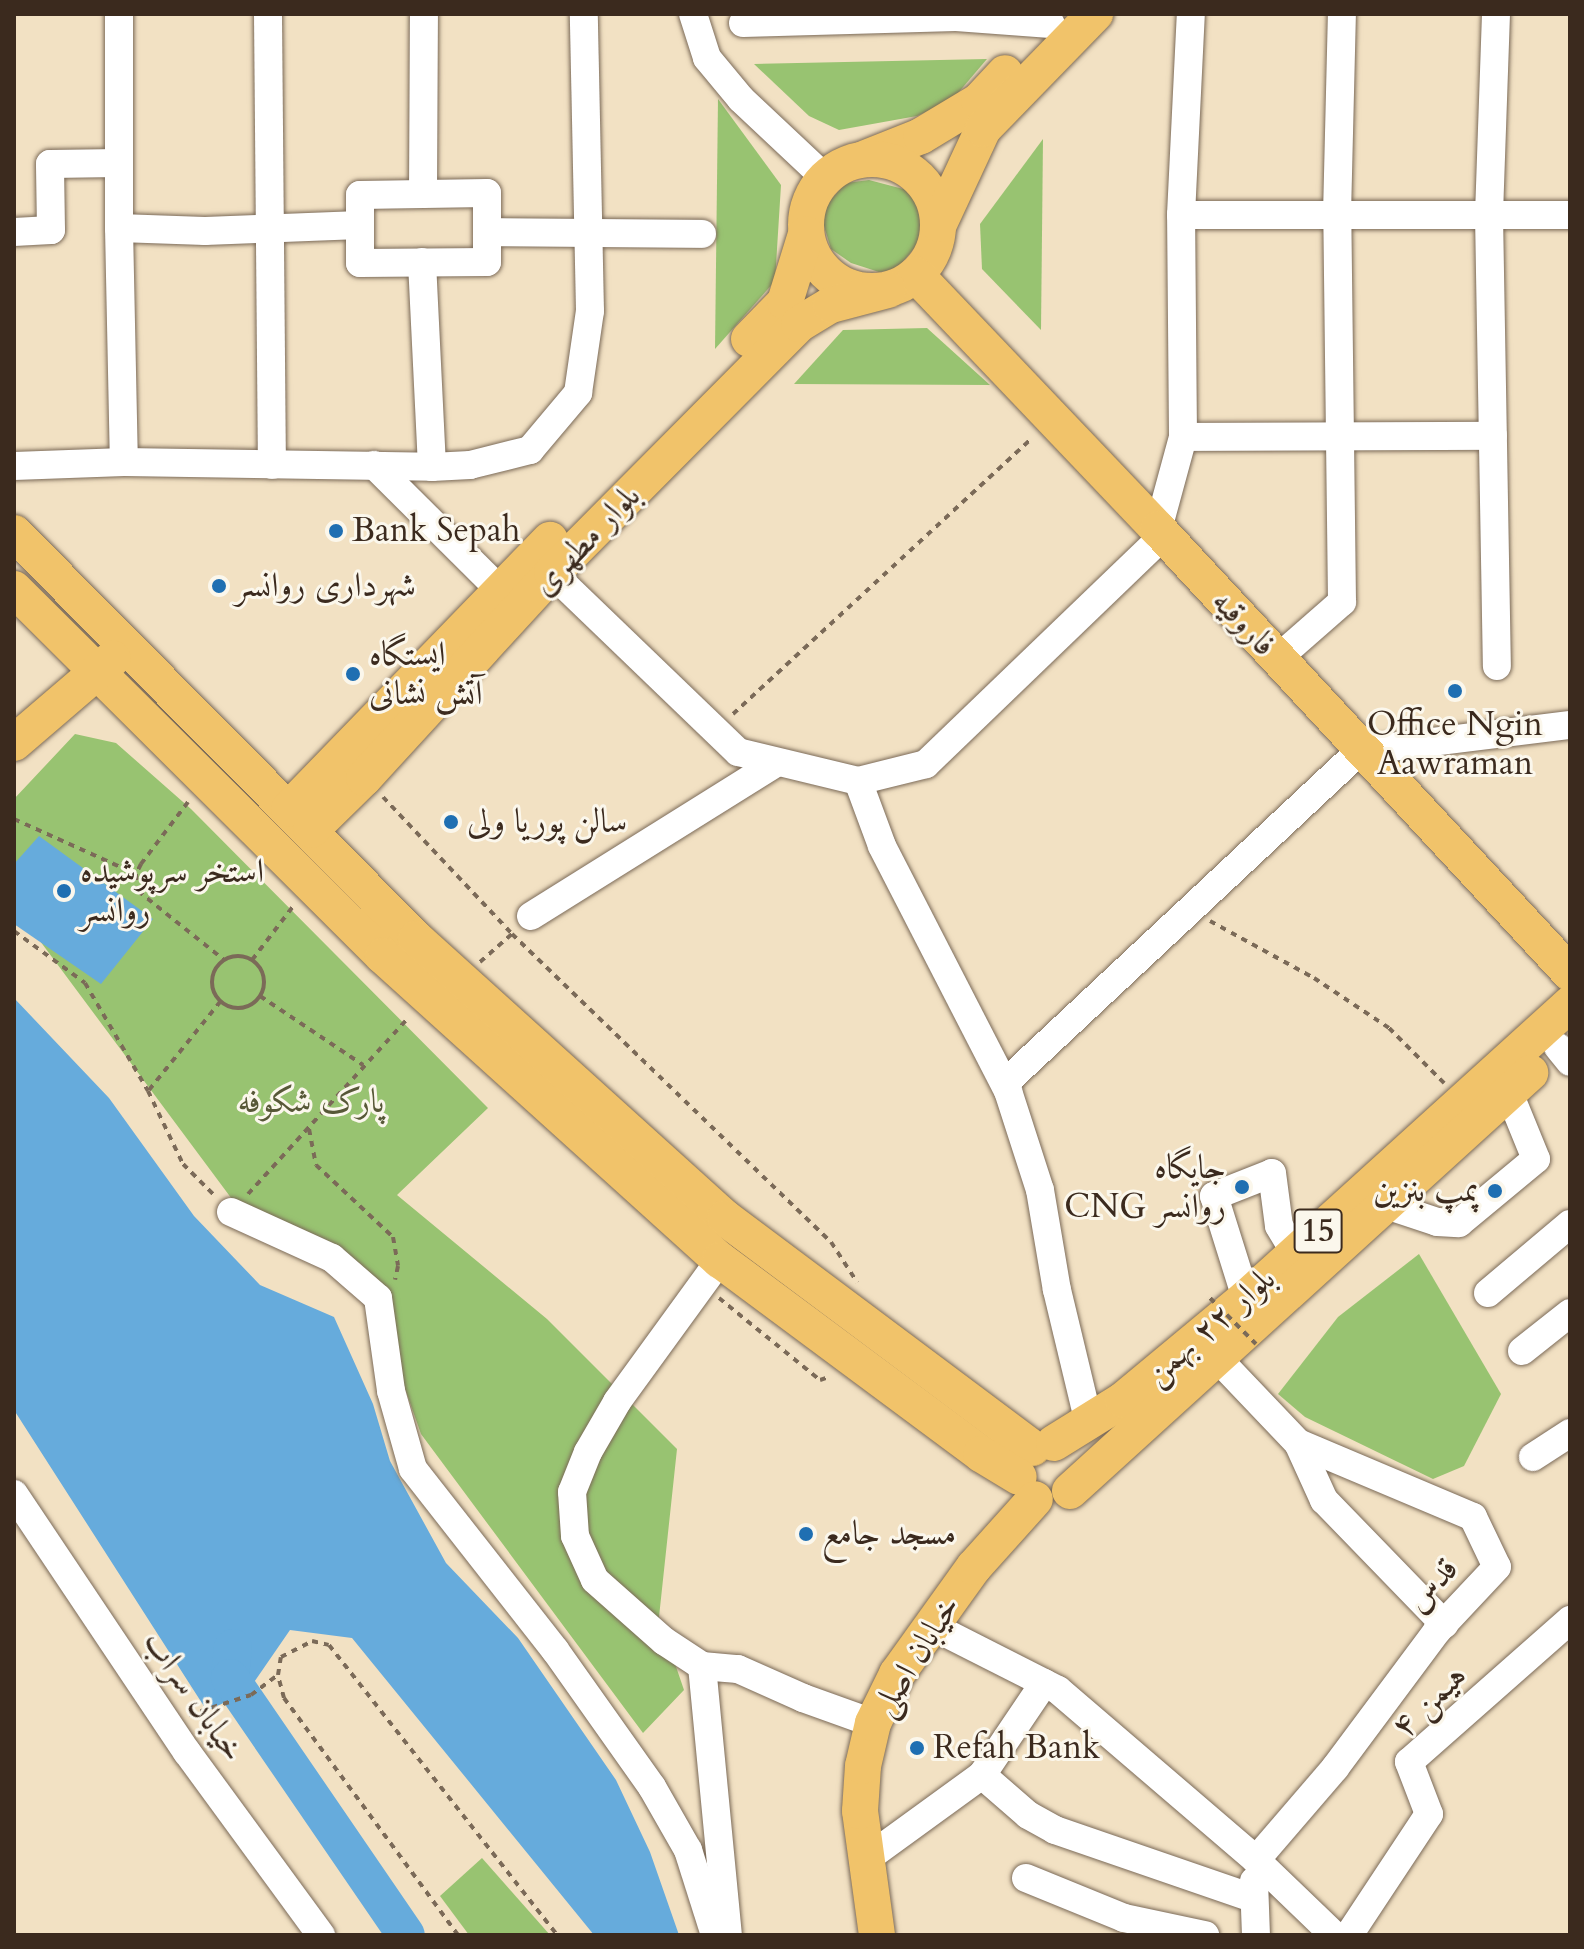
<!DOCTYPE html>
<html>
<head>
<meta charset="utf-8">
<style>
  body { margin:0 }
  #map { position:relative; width:1584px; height:1949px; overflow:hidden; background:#f2e1c3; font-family:Cardo,Amiri,serif }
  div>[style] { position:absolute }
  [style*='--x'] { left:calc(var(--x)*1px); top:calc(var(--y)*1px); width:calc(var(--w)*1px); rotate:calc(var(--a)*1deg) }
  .green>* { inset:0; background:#98c371 }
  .water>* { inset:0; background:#66abdc }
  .river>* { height:38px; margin:-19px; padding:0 19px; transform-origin:19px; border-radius:19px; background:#66abdc }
  .path>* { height:4px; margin-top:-2px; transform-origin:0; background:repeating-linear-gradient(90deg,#7b6a58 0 6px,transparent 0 12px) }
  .path>.ring { margin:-2px; padding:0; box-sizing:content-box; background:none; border:4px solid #7b6a58; border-radius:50% }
  .roads { filter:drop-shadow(0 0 2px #7b6a58) drop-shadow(0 0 2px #7b6a58) }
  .minor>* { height:28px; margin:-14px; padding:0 14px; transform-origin:14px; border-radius:14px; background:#fff }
  .major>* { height:36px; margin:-18px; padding:0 18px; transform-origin:18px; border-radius:18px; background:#f1c36a }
  .major>.ring { margin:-18px; padding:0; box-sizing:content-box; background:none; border:36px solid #f1c36a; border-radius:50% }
  .path-bridge>* { height:4px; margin-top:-2px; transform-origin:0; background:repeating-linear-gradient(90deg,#7b6a58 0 6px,transparent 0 12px) }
  .dots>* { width:22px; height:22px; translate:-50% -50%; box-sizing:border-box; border:4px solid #fbf7ec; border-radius:50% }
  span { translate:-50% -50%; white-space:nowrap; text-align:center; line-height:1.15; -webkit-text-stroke:6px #fbf7ec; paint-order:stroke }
  .shield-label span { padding:2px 6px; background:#fbf7ec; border:2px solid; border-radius:6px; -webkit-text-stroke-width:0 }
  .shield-label { font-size:32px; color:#3b2a1e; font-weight:700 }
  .poi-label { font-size:34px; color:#3b2a1e }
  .left { translate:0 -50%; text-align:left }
  .right { translate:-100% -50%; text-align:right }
  .street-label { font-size:34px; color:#3b2a1e }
  .park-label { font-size:34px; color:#575837 }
  .frame { position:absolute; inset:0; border:16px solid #3b2a1e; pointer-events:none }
</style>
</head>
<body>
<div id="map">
  <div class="green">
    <i style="clip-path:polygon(987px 59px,952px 100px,917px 116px,839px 130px,809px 116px,754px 64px)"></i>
    <i style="clip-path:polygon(718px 99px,781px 185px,775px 281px,715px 349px)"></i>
    <i style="clip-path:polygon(1043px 139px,1041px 330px,982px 269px,980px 224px)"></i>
    <i style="clip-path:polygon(869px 180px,907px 190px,922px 205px,922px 239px,896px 270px,879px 272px,851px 263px,831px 249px,824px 226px,824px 207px,846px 183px)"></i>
    <i style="clip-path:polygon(927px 328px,990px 385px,794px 384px,843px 330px)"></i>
    <i style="clip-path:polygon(75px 734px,116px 743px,191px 809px,488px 1108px,397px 1195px,547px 1319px,677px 1449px,659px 1617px,684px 1690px,643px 1733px,421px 1434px,361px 1264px,249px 1222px,14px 906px,14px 799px)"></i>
    <i style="clip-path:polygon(1419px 1254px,1501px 1394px,1464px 1466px,1433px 1479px,1305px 1417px,1278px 1394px,1338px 1317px)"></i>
    <i style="clip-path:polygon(482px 1858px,550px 1935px,469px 1935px,440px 1896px)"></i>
  </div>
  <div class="water">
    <i style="clip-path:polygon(39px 836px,153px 919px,101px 984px,14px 924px,14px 864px)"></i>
    <i style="clip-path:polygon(14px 998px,109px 1098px,194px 1216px,260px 1285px,334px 1317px,373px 1404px,390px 1461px,446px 1563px,518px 1638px,616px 1780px,650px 1852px,679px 1935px,594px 1935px,352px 1638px,290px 1630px,248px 1691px,207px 1711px,14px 1410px)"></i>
  </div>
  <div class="river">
    <i style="--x:233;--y:1648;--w:30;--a:96"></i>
    <i style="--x:230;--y:1678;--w:311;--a:55.6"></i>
  </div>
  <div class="path">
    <i style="--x:733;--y:714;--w:407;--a:-42.7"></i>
    <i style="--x:383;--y:797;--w:188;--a:46.7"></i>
    <i style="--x:512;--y:934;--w:443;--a:44"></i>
    <i style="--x:831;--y:1242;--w:48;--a:57"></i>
    <i style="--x:188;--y:802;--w:78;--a:127.2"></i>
    <i style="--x:141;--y:864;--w:11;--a:117"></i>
    <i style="--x:136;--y:874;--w:17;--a:83"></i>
    <i style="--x:138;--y:891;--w:110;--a:38.7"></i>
    <i style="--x:14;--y:819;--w:134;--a:24.3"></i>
    <i style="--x:1210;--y:921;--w:119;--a:28.7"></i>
    <i style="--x:1314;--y:978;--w:90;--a:33.7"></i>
    <i style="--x:1389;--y:1028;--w:78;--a:45"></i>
    <i style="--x:14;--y:931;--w:88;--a:36.2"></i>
    <i style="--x:85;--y:983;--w:125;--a:59.7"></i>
    <i style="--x:148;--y:1091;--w:81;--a:64.4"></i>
    <i style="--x:183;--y:1164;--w:44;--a:45"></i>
    <i class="ring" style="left:212px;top:956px;width:48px;height:48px"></i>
    <i style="--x:252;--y:960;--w:69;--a:-52.6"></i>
    <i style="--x:480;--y:962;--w:44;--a:-41.3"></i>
    <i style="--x:260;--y:996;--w:124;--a:33.8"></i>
    <i style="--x:149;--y:1090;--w:113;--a:-51.1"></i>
    <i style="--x:309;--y:1129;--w:37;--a:79"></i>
    <i style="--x:316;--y:1165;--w:105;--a:43.1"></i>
    <i style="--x:393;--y:1237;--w:29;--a:80"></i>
    <i style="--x:398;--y:1266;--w:14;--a:102"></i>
    <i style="--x:248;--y:1194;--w:239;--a:-47.7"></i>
    <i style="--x:719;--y:1298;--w:130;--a:39.1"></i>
    <i style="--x:820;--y:1380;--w:9;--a:-18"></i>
    <i style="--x:189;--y:1715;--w:65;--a:-17.9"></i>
    <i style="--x:251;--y:1695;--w:34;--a:-37"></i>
    <i style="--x:458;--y:1935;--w:294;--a:-126.3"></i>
    <i style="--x:284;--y:1698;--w:24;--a:-105"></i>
    <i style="--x:278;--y:1675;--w:18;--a:-81"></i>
    <i style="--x:281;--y:1657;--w:35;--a:-27"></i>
    <i style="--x:312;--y:1641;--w:17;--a:13"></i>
    <i style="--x:329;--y:1645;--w:369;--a:51.8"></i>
  </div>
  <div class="roads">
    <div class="minor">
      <i style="--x:119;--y:14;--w:149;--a:90"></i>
      <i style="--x:268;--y:14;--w:451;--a:89.5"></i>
      <i style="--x:693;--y:14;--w:46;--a:72.3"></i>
      <i style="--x:707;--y:58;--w:53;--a:50.3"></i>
      <i style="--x:741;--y:99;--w:115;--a:43.2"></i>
      <i style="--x:1496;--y:14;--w:201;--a:92"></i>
      <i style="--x:1489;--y:215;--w:451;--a:89"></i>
      <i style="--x:743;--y:23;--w:213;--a:-1.6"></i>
      <i style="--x:956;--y:17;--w:95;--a:4.2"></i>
      <i style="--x:487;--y:193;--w:69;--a:90"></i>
      <i style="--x:487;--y:262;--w:127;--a:179.5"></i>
      <i style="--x:360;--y:263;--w:68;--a:-90"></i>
      <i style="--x:360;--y:195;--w:127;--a:-0.9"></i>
      <i style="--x:423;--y:194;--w:180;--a:-89.7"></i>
      <i style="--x:1181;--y:215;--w:389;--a:0"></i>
      <i style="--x:119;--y:228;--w:234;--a:88.8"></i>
      <i style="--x:14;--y:232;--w:37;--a:-3"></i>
      <i style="--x:51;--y:230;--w:66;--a:-90.9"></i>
      <i style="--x:50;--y:164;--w:69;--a:-0.8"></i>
      <i style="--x:119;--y:163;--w:65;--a:90"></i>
      <i style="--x:119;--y:228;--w:86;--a:2"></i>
      <i style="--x:205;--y:231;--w:155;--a:-2.2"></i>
      <i style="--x:487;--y:232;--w:215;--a:0.5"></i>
      <i style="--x:422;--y:262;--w:205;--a:87.2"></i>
      <i style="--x:1183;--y:437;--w:310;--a:-0.2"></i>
      <i style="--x:374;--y:465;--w:179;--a:44.8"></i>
      <i style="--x:14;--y:466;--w:110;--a:-2.1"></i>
      <i style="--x:124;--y:462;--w:308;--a:0.9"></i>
      <i style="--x:432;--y:467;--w:38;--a:-3"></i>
      <i style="--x:470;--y:465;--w:62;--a:-14"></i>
      <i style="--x:530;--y:450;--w:75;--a:-49.9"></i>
      <i style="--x:578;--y:393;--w:83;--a:-81.7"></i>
      <i style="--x:590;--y:311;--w:297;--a:-91.2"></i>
      <i style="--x:1158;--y:529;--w:95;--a:-74.8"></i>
      <i style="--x:1183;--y:437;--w:222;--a:-90.5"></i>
      <i style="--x:1181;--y:215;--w:201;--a:-87.2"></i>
      <i style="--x:552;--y:573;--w:258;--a:43.9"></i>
      <i style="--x:738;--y:752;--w:123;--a:13.6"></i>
      <i style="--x:858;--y:781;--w:69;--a:69.7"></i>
      <i style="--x:882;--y:846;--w:276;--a:62.8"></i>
      <i style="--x:1008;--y:1091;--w:104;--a:72.1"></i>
      <i style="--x:1040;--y:1190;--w:101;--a:80.4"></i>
      <i style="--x:1057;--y:1290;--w:137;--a:76.5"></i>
      <i style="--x:1278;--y:658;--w:85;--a:-41.2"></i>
      <i style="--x:1342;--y:602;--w:387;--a:-90.7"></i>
      <i style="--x:1337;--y:215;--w:201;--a:-88.6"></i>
      <i style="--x:858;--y:781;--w:70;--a:-14"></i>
      <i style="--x:926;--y:764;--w:330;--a:-43.9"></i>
      <i style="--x:531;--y:916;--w:289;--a:-32"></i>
      <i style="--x:1558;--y:1047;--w:19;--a:51"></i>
      <i style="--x:1005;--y:1083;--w:486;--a:-43.1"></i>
      <i style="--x:1360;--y:751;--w:212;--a:-7.1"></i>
      <i style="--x:1386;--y:1205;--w:54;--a:18.4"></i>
      <i style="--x:1437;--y:1222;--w:22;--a:3"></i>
      <i style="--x:1459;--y:1223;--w:100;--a:-39.7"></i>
      <i style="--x:1536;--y:1159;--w:71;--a:-112.2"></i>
      <i style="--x:231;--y:1212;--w:111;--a:24.5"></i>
      <i style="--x:332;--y:1258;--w:61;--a:41"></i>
      <i style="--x:378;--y:1298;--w:94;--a:82"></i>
      <i style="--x:391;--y:1391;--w:81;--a:74.2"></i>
      <i style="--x:413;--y:1469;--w:230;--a:51.9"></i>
      <i style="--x:555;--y:1650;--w:168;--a:54.7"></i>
      <i style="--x:652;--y:1787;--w:73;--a:60.3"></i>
      <i style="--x:688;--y:1850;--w:89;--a:72.4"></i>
      <i style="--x:720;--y:1260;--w:175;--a:126"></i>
      <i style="--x:617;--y:1402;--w:58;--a:120.1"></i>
      <i style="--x:588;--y:1452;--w:43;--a:111.8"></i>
      <i style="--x:572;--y:1492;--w:44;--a:86.1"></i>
      <i style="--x:575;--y:1536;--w:48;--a:65.6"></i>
      <i style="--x:595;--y:1580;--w:92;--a:41.5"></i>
      <i style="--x:664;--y:1641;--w:45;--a:33.3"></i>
      <i style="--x:702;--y:1666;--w:269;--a:84.5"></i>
      <i style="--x:1488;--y:1293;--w:107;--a:-40.1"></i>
      <i style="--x:1246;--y:1298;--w:107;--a:-107.4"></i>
      <i style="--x:1214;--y:1196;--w:62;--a:-21.6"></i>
      <i style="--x:1272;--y:1173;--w:53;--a:82.5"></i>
      <i style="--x:1279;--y:1226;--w:31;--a:59"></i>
      <i style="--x:1522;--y:1351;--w:61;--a:-38.4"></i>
      <i style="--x:1218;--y:1359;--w:116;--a:46.4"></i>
      <i style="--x:1298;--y:1443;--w:190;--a:22.9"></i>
      <i style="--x:1473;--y:1517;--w:55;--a:64.4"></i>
      <i style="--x:1497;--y:1567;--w:88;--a:133.2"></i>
      <i style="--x:1437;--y:1631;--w:171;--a:126.7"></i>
      <i style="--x:1335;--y:1768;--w:121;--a:130.7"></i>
      <i style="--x:1298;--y:1443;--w:63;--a:65.5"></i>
      <i style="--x:1324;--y:1500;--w:173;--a:45.9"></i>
      <i style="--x:1533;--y:1457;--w:44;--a:-33"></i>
      <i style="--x:14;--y:1494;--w:311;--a:56.2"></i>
      <i style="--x:187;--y:1752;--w:227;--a:53.8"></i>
      <i style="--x:932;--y:1626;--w:141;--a:26.9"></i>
      <i style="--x:1058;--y:1690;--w:261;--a:40.6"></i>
      <i style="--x:1256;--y:1860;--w:108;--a:43.9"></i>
      <i style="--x:702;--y:1666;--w:36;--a:5"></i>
      <i style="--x:738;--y:1669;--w:71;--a:24"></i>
      <i style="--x:803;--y:1698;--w:74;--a:19.7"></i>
      <i style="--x:982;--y:1775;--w:61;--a:41"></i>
      <i style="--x:1028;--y:1815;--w:31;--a:29"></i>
      <i style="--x:1055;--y:1830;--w:208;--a:19"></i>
      <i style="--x:865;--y:1860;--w:145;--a:-36"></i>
      <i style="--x:982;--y:1775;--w:111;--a:-56"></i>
      <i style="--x:1026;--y:1878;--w:106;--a:22.2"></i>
      <i style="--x:1124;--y:1918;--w:83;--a:11.9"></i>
      <i style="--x:1254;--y:1881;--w:54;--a:87.9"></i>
      <i style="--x:1349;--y:1935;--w:145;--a:-56.5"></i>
      <i style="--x:1429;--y:1814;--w:56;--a:-111"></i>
      <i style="--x:1409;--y:1762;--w:215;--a:-41.4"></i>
    </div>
    <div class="major">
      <i style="--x:866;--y:158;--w:59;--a:-21.8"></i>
      <i style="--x:921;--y:136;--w:68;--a:-31.1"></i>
      <i style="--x:979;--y:101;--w:38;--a:-47"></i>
      <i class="ring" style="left:806px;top:159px;width:96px;height:96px"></i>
      <i style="--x:939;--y:224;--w:105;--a:-65.1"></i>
      <i style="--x:983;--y:129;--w:161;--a:-45.8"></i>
      <i style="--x:916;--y:275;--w:351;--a:46.4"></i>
      <i style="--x:1158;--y:529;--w:606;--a:47.14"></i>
      <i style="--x:749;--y:339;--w:52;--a:-45.8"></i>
      <i style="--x:785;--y:302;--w:71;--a:-72.8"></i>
      <i style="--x:14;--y:533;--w:571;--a:45.28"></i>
      <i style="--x:416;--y:939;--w:416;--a:42.1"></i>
      <i style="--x:725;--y:1218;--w:384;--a:36.8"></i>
      <i style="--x:14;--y:589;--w:520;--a:44.84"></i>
      <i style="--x:383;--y:956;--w:454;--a:42.1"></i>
      <i style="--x:720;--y:1260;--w:325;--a:36.6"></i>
      <i style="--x:981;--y:1454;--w:44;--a:31.2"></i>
      <i style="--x:14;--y:743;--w:130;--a:-40.6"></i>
      <i style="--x:289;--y:809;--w:375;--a:-45.9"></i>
      <i style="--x:311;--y:830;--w:74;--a:-44.5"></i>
      <i style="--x:364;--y:778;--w:278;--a:-47.5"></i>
      <i style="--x:552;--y:573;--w:351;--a:-45.2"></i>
      <i style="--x:799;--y:324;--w:37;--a:-31"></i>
      <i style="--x:831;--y:305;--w:59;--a:-14.7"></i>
      <i style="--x:1054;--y:1443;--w:81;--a:-31.9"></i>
      <i style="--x:1123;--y:1400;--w:160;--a:-39.7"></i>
      <i style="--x:1246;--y:1298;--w:438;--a:-42.2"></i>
      <i style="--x:1070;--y:1491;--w:622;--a:-42.26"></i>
      <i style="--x:877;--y:1935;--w:125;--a:-97.8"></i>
      <i style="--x:860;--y:1811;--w:45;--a:-86.2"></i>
      <i style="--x:863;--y:1766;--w:44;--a:-76.9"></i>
      <i style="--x:873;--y:1723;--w:55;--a:-63.9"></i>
      <i style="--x:897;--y:1674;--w:132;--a:-54.3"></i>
      <i style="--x:974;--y:1567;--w:91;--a:-48.1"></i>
    </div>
  </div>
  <div class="path-bridge">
    <i style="--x:1210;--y:1298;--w:65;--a:45"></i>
  </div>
  <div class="dots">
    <i style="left:336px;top:531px;background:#1f6fb2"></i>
    <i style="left:219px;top:586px;background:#1f6fb2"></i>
    <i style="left:353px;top:674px;background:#1f6fb2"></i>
    <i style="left:1455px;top:691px;background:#1f6fb2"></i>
    <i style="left:451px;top:822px;background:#1f6fb2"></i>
    <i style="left:64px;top:891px;background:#1f6fb2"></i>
    <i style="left:1242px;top:1187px;background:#1f6fb2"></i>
    <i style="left:1495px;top:1191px;background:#1f6fb2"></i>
    <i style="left:806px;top:1534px;background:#1f6fb2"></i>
    <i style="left:917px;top:1748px;background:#1f6fb2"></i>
  </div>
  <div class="shield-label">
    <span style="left:1318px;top:1231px">15</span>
  </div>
  <div class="poi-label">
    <span class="left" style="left:352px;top:531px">Bank Sepah</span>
    <span class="left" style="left:235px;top:586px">شهرداری روانسر</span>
    <span class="left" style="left:369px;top:674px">ایستگاه<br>آتش نشانی</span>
    <span style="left:1455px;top:744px">Office Ngin<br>Aawraman</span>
    <span class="left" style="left:467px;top:822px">سالن پوریا ولی</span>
    <span class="left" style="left:80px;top:891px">استخر سرپوشیده<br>روانسر</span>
    <span class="right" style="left:1226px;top:1187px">جایگاه<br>CNG روانسر</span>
    <span class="right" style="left:1479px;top:1191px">پمپ بنزین</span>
    <span class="left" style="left:822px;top:1534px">مسجد جامع</span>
    <span class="left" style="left:933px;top:1748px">Refah Bank</span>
  </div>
  <div class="street-label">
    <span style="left:586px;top:540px;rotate:-46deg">بلوار مطهری</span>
    <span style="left:1244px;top:623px;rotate:47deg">فاروقیه</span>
    <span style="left:1210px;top:1326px;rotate:-41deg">بلوار ۲۲ بهمن</span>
    <span style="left:1432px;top:1585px;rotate:-48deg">قدس</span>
    <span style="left:916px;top:1656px;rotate:-58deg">خیابان اصلی</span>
    <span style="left:194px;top:1696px;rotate:55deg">خیابان سراب</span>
    <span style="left:1429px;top:1701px;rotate:-44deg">هیمن ۴</span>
  </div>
  <div class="park-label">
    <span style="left:311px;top:1102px">پارک شکوفه</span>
  </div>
  <div class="frame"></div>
</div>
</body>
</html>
